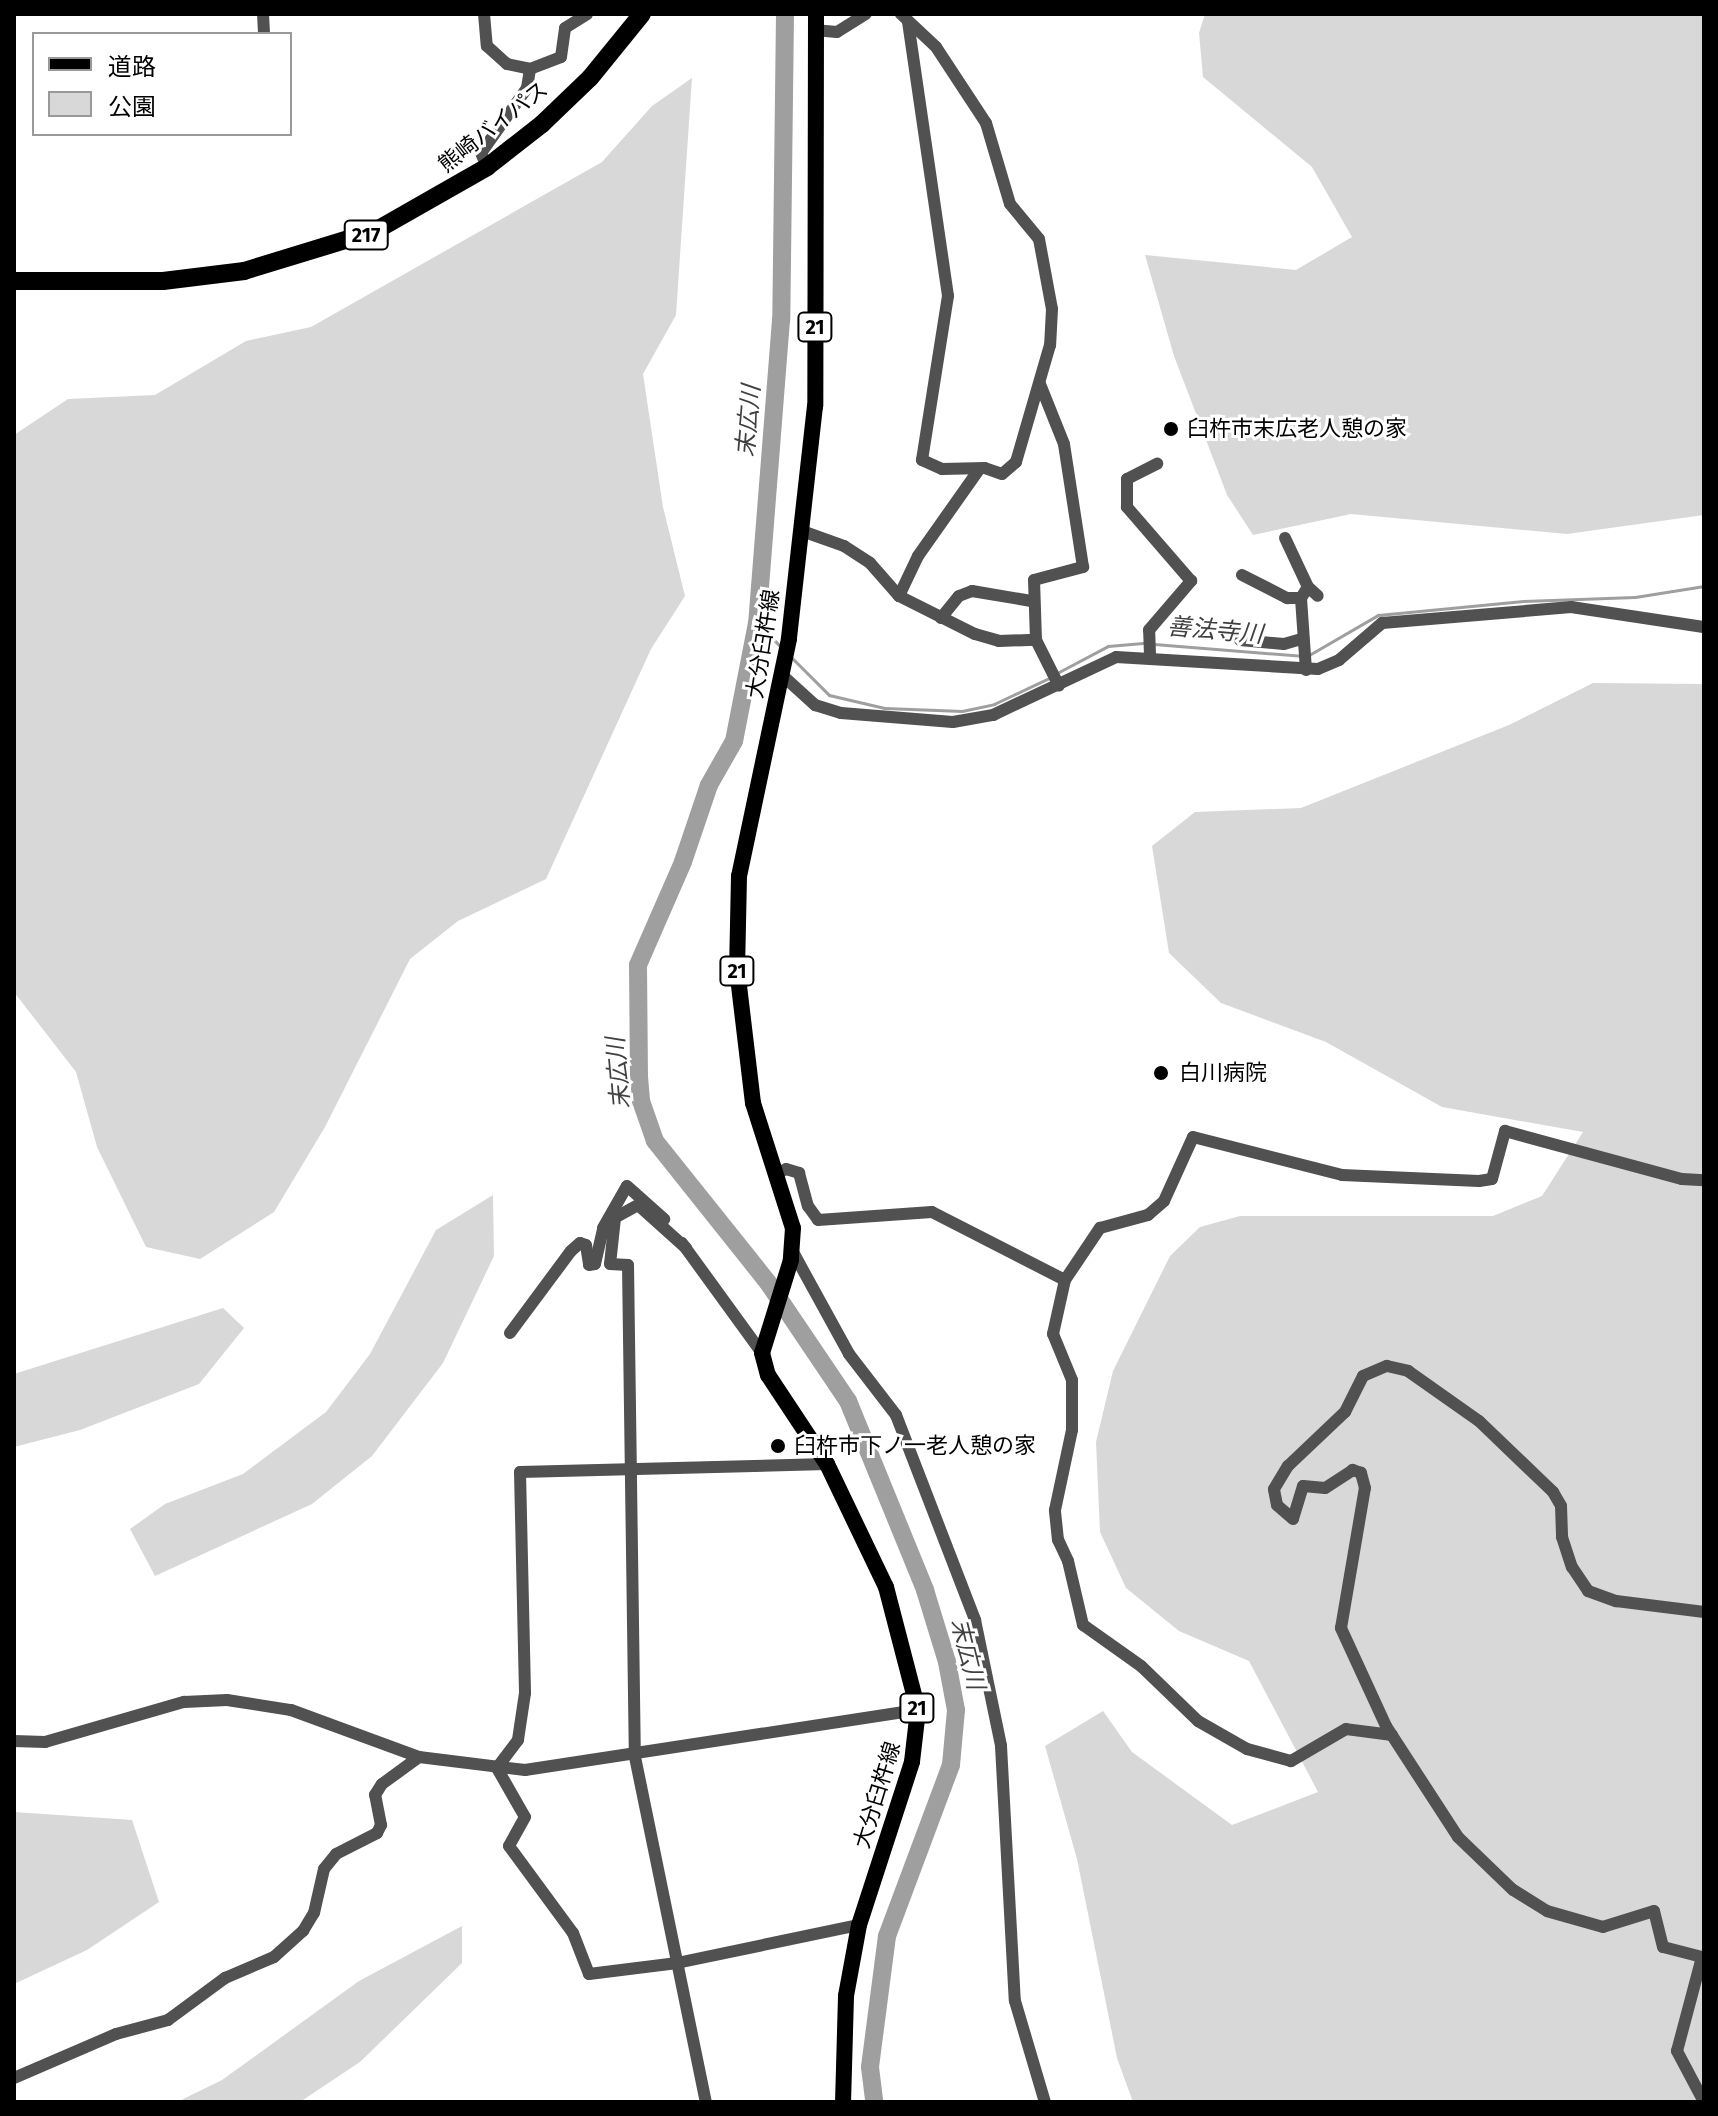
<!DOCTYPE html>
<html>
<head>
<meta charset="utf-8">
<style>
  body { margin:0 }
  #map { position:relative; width:1718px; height:2116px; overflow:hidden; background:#fff; font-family:"Fira Sans","Noto Sans JP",sans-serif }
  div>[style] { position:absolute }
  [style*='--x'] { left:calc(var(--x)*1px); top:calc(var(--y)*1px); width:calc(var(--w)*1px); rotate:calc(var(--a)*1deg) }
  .green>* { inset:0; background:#d8d8d8 }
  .stream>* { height:3px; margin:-1.5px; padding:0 1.5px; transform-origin:1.5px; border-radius:1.5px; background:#9f9f9f }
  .river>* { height:18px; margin:-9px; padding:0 9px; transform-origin:9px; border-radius:9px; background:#9f9f9f }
  .minor>* { height:12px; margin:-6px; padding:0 6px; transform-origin:6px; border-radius:6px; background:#515151 }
  .major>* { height:16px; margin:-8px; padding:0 8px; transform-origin:8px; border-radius:8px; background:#000 }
  .highway>* { height:18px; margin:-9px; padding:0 9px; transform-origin:9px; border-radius:9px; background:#000 }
  .dots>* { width:22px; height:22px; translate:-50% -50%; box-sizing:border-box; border:4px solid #fff; border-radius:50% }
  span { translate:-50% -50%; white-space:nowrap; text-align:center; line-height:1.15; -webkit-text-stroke:6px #fff; paint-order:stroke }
  .shield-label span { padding:2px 6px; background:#fff; border:2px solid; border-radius:6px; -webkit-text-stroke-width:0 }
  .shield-label { font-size:20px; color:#000; font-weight:700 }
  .street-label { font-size:22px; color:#000 }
  .poi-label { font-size:22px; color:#000 }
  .left { translate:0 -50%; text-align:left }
  .water-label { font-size:24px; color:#404040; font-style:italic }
  .frame { position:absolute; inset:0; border:16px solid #000; pointer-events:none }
  .legend { position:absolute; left:32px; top:32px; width:260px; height:104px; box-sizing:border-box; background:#fff; border:2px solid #999; margin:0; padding:10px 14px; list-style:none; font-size:24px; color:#000 }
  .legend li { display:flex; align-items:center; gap:16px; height:40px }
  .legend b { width:40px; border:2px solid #999 }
</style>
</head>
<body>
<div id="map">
  <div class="green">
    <i style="clip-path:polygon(1205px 14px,1704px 14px,1704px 515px,1567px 534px,1351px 514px,1253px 535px,1227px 495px,1174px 356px,1145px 255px,1296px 270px,1352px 237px,1312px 167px,1203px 77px,1199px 33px)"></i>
    <i style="clip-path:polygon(692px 78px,676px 315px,643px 374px,663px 507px,685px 596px,651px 649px,546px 879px,458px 921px,410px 959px,325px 1127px,274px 1212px,200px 1259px,146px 1247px,97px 1147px,76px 1072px,14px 992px,14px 435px,68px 399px,155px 395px,246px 341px,311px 327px,602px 162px,652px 106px)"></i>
    <i style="clip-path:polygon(1593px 683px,1704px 684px,1704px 2102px,1133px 2102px,1117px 2058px,1077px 1859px,1045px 1746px,1103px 1711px,1132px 1752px,1232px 1825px,1318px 1792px,1249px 1661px,1179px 1631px,1126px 1588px,1100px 1532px,1096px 1442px,1113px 1371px,1170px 1256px,1200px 1227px,1240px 1216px,1493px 1216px,1542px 1196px,1583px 1132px,1442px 1107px,1326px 1042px,1221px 1003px,1169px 953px,1152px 846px,1195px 812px,1301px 808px,1509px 725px)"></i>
    <i style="clip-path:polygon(493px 1195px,494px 1256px,443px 1363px,372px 1456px,312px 1504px,155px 1576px,130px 1529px,165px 1504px,243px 1474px,326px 1412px,370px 1354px,436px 1230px)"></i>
    <i style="clip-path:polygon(223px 1308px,244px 1328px,199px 1384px,80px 1430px,14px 1447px,14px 1374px)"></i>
    <i style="clip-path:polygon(14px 1812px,132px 1820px,159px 1902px,87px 1950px,14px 1984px)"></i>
    <i style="clip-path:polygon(462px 1926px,462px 1963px,360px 2062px,300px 2102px,177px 2102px,222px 2080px,359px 1981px)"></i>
  </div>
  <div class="stream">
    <i style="--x:757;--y:623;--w:33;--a:45"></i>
    <i style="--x:1154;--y:644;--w:148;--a:4.6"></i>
    <i style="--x:1309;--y:655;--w:80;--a:-30.1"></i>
    <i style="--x:1378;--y:615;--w:146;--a:-5.5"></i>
    <i style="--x:1523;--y:601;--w:112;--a:-2"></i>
    <i style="--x:1635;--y:597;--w:70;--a:-9.1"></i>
    <i style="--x:791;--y:657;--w:54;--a:45"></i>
    <i style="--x:829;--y:695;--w:57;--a:13.1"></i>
    <i style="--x:885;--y:708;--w:77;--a:2.2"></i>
    <i style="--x:962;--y:711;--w:33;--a:-12"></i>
    <i style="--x:994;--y:704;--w:63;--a:-25.3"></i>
    <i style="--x:1057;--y:673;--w:58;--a:-27.9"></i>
    <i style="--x:1108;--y:646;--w:38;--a:-5"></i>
  </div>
  <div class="river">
    <i style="--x:785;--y:14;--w:306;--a:90.7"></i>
    <i style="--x:781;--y:320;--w:304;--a:94.5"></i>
    <i style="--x:757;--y:623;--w:120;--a:101"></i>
    <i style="--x:734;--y:741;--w:51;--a:119.6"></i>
    <i style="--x:709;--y:785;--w:81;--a:108.7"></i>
    <i style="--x:683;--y:862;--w:112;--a:113.6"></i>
    <i style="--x:638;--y:965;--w:112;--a:89.5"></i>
    <i style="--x:639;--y:1077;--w:24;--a:85"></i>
    <i style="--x:641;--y:1101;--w:42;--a:70.7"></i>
    <i style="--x:655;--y:1141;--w:183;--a:51.4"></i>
    <i style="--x:769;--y:1284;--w:141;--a:56"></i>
    <i style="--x:848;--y:1401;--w:204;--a:67.8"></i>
    <i style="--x:925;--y:1590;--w:75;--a:73"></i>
    <i style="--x:947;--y:1662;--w:49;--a:79.4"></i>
    <i style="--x:956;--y:1710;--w:55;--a:95.2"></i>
    <i style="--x:951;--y:1765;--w:183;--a:110.5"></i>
    <i style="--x:887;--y:1936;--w:132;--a:97.4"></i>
    <i style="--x:870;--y:2067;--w:35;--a:83"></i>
  </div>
  <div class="minor">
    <i style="--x:263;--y:14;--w:20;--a:87"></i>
    <i style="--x:484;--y:14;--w:32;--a:85"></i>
    <i style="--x:487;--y:46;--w:27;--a:42"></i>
    <i style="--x:507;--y:64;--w:24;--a:12"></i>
    <i style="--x:530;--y:69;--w:33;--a:-21"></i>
    <i style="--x:561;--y:57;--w:29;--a:-82"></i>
    <i style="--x:565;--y:28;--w:26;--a:-32"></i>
    <i style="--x:901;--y:14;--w:48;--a:43.3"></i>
    <i style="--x:936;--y:47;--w:91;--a:56.7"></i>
    <i style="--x:986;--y:123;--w:84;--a:73.5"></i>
    <i style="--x:1010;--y:204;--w:45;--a:50.4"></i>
    <i style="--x:1039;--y:239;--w:71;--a:79.5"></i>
    <i style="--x:1052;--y:309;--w:36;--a:93"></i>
    <i style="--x:1050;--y:345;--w:122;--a:106.2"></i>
    <i style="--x:1016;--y:462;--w:18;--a:139"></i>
    <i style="--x:1002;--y:474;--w:18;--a:-161"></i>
    <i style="--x:985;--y:468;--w:43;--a:178.7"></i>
    <i style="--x:942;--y:469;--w:22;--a:-156"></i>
    <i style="--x:922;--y:460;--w:166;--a:-81"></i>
    <i style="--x:948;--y:296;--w:277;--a:-98.3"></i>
    <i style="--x:814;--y:30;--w:23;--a:5"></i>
    <i style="--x:837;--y:32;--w:34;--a:-32"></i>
    <i style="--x:487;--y:167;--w:15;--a:-113"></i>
    <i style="--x:481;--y:153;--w:80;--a:-54.7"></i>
    <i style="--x:527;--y:88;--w:19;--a:-81"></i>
    <i style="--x:802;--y:531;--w:45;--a:19.7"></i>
    <i style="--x:844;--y:546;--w:31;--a:33"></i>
    <i style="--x:870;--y:563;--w:44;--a:48.7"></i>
    <i style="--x:899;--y:596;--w:85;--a:26.6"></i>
    <i style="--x:975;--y:634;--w:25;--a:16"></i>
    <i style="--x:999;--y:641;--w:37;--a:-2"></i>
    <i style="--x:1036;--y:640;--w:51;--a:63.4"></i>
    <i style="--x:1285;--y:538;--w:54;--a:64.9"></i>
    <i style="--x:1308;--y:587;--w:13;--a:42"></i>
    <i style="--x:1242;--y:575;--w:51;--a:27.1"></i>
    <i style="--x:1287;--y:598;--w:14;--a:0"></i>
    <i style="--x:899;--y:596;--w:44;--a:-64.6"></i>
    <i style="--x:918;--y:556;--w:104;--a:-54.8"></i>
    <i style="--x:941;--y:618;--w:28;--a:-51"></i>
    <i style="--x:959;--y:596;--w:14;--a:-21"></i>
    <i style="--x:972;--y:591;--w:60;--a:9.6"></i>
    <i style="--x:1036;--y:640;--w:60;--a:-91.9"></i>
    <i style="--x:1034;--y:580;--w:51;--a:-14.9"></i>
    <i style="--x:1083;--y:567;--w:124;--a:-98.8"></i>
    <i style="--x:1064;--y:444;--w:65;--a:-111.8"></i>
    <i style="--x:1240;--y:640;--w:44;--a:5.2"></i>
    <i style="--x:1284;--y:644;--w:19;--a:-16"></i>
    <i style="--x:1150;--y:655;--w:25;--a:-92"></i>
    <i style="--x:1149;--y:630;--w:65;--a:-49.4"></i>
    <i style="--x:1191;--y:581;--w:98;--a:-130.9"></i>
    <i style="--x:1127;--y:507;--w:28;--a:-90"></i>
    <i style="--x:1127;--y:479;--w:34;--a:-27"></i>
    <i style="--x:1306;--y:670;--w:72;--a:-94"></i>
    <i style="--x:1301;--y:598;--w:13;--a:-58"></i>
    <i style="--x:782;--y:675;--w:45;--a:42.3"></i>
    <i style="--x:815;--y:705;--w:27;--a:17"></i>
    <i style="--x:841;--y:713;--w:112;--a:4.6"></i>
    <i style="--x:953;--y:722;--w:41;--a:-9.9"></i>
    <i style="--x:993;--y:715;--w:136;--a:-25.2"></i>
    <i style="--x:1116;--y:657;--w:202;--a:3.4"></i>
    <i style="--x:1318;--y:669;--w:23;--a:-23"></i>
    <i style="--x:1339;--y:660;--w:57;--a:-40.7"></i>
    <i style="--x:1382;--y:623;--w:190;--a:-4.8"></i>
    <i style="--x:1571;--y:607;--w:134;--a:8.6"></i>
    <i style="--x:775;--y:1174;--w:12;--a:-24"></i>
    <i style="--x:786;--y:1169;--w:14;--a:17"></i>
    <i style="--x:799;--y:1173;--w:34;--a:75"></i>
    <i style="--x:808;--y:1206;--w:17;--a:54"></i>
    <i style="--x:818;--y:1220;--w:114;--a:-4"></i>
    <i style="--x:932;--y:1212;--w:149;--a:27.1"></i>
    <i style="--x:682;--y:1243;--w:136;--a:54"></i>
    <i style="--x:686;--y:1248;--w:64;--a:-138.1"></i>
    <i style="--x:638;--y:1205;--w:26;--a:151"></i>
    <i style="--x:615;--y:1218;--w:46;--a:96.2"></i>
    <i style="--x:610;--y:1264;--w:18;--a:3"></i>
    <i style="--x:628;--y:1265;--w:492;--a:89.2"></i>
    <i style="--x:635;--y:1757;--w:352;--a:78.4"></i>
    <i style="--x:793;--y:1252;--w:116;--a:61.2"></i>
    <i style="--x:849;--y:1354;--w:77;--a:52.4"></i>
    <i style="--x:896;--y:1415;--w:220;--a:68.9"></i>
    <i style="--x:975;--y:1620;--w:129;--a:78.3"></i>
    <i style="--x:1001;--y:1746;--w:255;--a:86.9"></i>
    <i style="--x:1015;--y:2001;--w:105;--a:73.5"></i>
    <i style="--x:510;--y:1333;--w:102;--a:-53.4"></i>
    <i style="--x:571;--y:1251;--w:12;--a:-42"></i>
    <i style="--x:580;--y:1243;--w:6;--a:18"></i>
    <i style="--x:586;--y:1245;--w:20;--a:81"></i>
    <i style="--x:589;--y:1265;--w:6;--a:-9"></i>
    <i style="--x:595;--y:1264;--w:37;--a:-77"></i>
    <i style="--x:603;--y:1228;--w:48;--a:-60.3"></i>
    <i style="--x:627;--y:1186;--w:50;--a:41.7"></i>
    <i style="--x:827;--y:1464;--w:307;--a:178.5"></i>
    <i style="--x:520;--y:1472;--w:221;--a:88.7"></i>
    <i style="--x:525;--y:1693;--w:48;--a:98.5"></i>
    <i style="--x:518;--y:1740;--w:35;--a:127"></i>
    <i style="--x:497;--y:1768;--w:56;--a:60.3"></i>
    <i style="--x:525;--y:1817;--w:33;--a:119"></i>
    <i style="--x:509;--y:1846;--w:108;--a:53.7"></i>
    <i style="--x:573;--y:1933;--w:44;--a:68.7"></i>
    <i style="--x:589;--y:1974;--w:89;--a:-7.1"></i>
    <i style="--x:677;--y:1963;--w:186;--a:-11.8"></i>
    <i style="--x:1392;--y:1735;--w:46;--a:-172.6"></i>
    <i style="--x:1346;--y:1729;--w:64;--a:149.8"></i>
    <i style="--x:1291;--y:1761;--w:46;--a:-164.7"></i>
    <i style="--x:1247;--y:1749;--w:56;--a:-150.3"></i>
    <i style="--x:1198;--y:1721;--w:79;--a:-136"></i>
    <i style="--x:1141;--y:1666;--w:71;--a:-144.7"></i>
    <i style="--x:1083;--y:1625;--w:66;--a:-103.2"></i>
    <i style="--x:1068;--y:1561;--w:23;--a:-115"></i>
    <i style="--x:1058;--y:1540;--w:30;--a:-96"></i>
    <i style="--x:1055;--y:1510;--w:82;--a:-78"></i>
    <i style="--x:1072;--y:1430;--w:50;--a:-90"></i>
    <i style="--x:1072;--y:1380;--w:50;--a:-112.4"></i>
    <i style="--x:1053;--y:1334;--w:55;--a:-77.5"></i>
    <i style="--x:1065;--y:1280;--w:63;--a:-56.1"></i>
    <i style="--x:1100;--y:1228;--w:50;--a:-15.2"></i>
    <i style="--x:1148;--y:1215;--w:21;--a:-41"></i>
    <i style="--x:1164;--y:1201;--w:70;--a:-65.6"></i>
    <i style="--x:1193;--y:1137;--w:154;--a:14.3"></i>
    <i style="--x:1342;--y:1175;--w:137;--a:2.5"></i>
    <i style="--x:1479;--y:1181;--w:13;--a:-9"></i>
    <i style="--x:1492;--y:1179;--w:50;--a:-74.8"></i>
    <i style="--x:1505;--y:1131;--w:183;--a:15.2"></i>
    <i style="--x:1682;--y:1179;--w:22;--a:3"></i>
    <i style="--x:14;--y:1741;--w:31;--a:2"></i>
    <i style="--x:45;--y:1742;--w:145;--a:-16.1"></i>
    <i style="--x:184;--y:1702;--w:43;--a:-2.7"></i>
    <i style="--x:227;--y:1700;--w:65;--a:8.9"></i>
    <i style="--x:291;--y:1710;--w:136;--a:20.2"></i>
    <i style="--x:419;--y:1757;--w:107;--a:7"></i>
    <i style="--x:525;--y:1770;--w:398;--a:-8.7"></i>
    <i style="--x:14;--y:2078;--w:111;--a:-23.3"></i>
    <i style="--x:116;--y:2034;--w:54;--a:-15.1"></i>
    <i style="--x:168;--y:2020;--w:71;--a:-36.4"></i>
    <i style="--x:225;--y:1978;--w:53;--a:-23.2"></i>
    <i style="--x:274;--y:1957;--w:39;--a:-42"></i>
    <i style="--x:303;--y:1931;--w:21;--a:-59"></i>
    <i style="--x:314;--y:1913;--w:45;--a:-77.2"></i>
    <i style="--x:324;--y:1869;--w:19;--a:-51"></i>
    <i style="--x:336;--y:1854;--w:46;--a:-27.1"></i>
    <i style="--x:377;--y:1833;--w:9;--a:-63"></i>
    <i style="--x:381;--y:1825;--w:31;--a:-101"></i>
    <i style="--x:375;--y:1795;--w:13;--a:-58"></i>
    <i style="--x:382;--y:1784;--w:46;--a:-36.1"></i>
    <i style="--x:1704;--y:2102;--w:58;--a:-117.9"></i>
    <i style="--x:1677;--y:2051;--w:97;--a:-75.1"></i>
    <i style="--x:1702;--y:1957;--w:40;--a:-165.6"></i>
    <i style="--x:1663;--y:1947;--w:37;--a:-104"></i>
    <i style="--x:1654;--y:1911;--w:53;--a:162.6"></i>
    <i style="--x:1603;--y:1927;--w:58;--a:-164.1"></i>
    <i style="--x:1547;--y:1911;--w:40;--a:-148"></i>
    <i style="--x:1513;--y:1890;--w:76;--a:-136.1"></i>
    <i style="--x:1458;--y:1837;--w:132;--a:-123"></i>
    <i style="--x:1386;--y:1726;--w:108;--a:-114.7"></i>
    <i style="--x:1341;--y:1628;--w:142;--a:-80.3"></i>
    <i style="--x:1365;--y:1488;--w:16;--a:-105"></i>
    <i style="--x:1361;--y:1473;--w:9;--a:-159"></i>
    <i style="--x:1353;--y:1470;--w:33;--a:147"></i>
    <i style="--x:1325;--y:1488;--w:22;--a:-175"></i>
    <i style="--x:1303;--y:1486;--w:34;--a:107"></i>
    <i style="--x:1293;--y:1519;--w:21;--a:-139"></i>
    <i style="--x:1277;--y:1505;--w:16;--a:-101"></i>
    <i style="--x:1274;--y:1489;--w:27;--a:-59"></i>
    <i style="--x:1288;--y:1466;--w:79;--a:-43.5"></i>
    <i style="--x:1345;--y:1412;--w:40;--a:-63.4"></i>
    <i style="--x:1363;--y:1376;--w:26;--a:-23"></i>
    <i style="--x:1387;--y:1366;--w:22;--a:13"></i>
    <i style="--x:1408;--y:1371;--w:87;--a:35.2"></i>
    <i style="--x:1479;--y:1421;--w:103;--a:43.8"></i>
    <i style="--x:1553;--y:1492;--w:16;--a:60"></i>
    <i style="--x:1561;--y:1506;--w:31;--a:88"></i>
    <i style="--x:1562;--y:1537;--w:32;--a:72"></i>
    <i style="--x:1572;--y:1567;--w:29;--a:56"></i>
    <i style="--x:1588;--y:1591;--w:30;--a:20"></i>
    <i style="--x:1616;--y:1601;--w:89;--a:7.1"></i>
  </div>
  <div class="major">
    <i style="--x:816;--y:14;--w:392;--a:90.1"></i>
    <i style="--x:815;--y:406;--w:234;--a:96.4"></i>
    <i style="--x:789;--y:639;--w:242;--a:101.9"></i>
    <i style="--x:739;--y:876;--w:93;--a:91.2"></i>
    <i style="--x:737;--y:969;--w:135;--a:83.2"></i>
    <i style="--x:753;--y:1103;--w:131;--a:72.3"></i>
    <i style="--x:793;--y:1228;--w:32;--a:94"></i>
    <i style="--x:791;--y:1260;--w:97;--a:107.3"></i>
    <i style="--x:762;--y:1353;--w:23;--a:75"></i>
    <i style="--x:768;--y:1375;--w:107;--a:56.5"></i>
    <i style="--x:827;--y:1464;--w:136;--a:64.4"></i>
    <i style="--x:886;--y:1587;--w:127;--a:75.4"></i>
    <i style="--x:918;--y:1710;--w:52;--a:96.6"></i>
    <i style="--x:912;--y:1762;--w:171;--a:108"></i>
    <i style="--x:859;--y:1925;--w:72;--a:100.4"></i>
    <i style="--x:846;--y:1996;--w:106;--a:91.6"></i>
  </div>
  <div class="highway">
    <i style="--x:14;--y:281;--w:149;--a:0"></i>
    <i style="--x:163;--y:281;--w:82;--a:-7"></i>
    <i style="--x:244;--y:271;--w:137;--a:-17"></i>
    <i style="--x:375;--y:231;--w:129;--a:-29.7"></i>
    <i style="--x:487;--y:167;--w:70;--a:-38"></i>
    <i style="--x:542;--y:124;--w:66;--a:-43.8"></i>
    <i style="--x:590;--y:78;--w:82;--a:-50.9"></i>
  </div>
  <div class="dots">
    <i style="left:1171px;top:429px;background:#000"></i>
    <i style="left:1161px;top:1073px;background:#000"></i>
    <i style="left:778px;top:1446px;background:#000"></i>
  </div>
  <div class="shield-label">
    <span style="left:366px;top:235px">217</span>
    <span style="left:815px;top:327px">21</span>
    <span style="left:737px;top:971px">21</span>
    <span style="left:917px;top:1708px">21</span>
  </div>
  <div class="street-label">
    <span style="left:493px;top:127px;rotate:-38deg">熊崎バイパス</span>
    <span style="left:763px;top:644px;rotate:-81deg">大分臼杵線</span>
    <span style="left:877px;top:1795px;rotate:-73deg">大分臼杵線</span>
  </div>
  <div class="poi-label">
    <span class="left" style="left:1187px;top:429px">臼杵市末広老人憩の家</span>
    <span class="left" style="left:1179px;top:1073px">白川病院</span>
    <span class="left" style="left:794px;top:1446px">臼杵市下ノ一老人憩の家</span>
  </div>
  <div class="water-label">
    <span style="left:749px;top:421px;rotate:-85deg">末広川</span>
    <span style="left:1215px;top:631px;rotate:5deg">善法寺川</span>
    <span style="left:619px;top:1073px;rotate:-95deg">末広川</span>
    <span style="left:967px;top:1654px;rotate:76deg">末広川</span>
  </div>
  <div class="frame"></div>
  <ul class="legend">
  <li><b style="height:10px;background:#000"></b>道路</li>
  <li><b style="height:22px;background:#d8d8d8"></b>公園</li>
  </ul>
</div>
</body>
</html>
